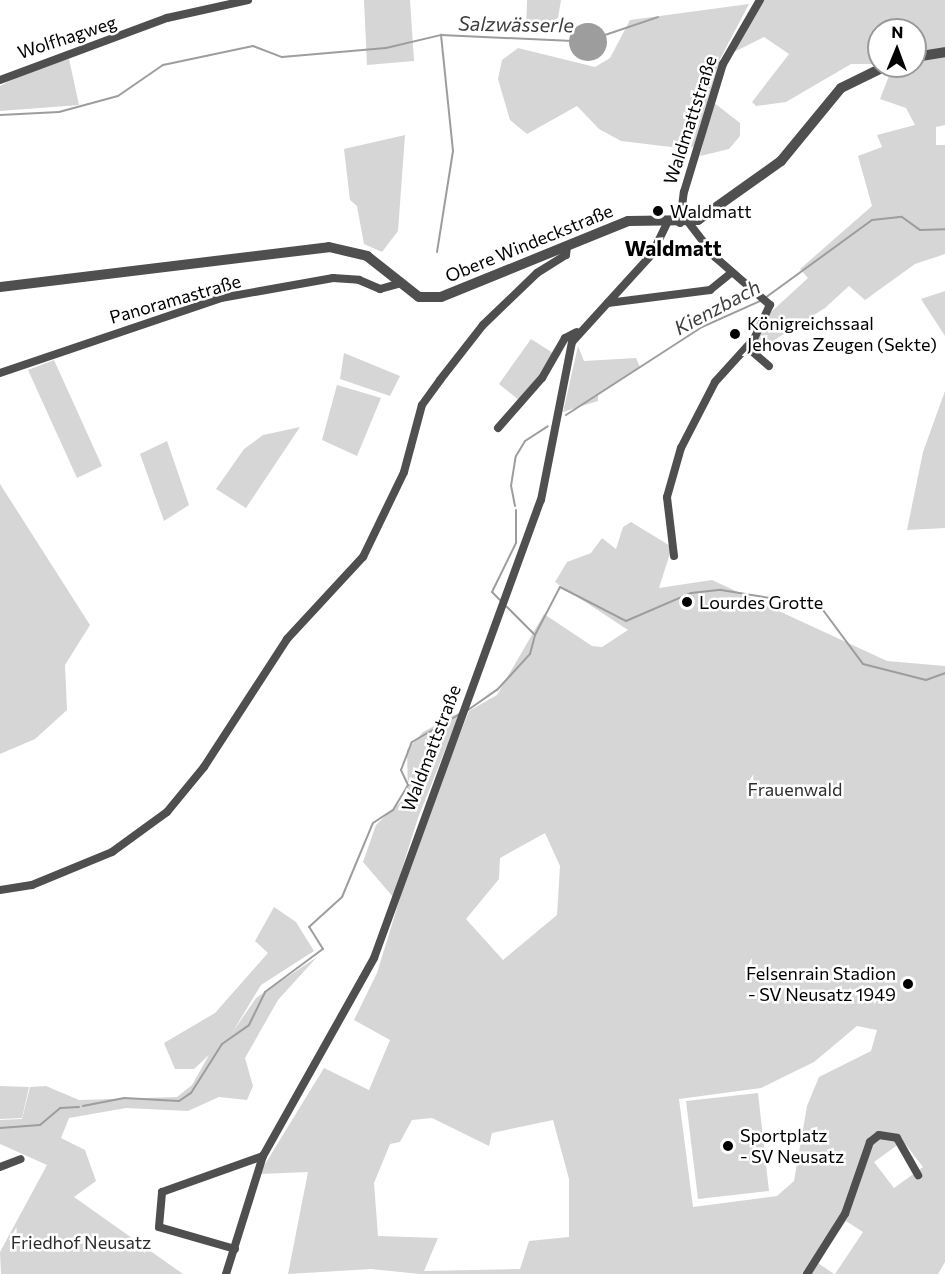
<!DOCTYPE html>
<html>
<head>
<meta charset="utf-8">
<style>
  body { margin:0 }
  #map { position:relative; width:945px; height:1274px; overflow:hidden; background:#fff; font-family:Commissioner,sans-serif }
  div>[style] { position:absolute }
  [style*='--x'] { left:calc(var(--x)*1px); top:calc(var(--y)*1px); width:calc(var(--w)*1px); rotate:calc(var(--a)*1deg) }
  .green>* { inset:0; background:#d6d6d6 }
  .water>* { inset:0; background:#9d9d9d }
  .round { border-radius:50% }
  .stream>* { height:2px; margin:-1px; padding:0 1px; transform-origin:1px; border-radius:1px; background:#9d9d9d }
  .minor>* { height:8px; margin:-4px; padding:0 4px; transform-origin:4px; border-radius:4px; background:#4f4f4f }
  .tertiary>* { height:10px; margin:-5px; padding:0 5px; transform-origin:5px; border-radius:5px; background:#4f4f4f }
  .dots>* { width:16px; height:16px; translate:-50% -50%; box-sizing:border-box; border:3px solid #fff; border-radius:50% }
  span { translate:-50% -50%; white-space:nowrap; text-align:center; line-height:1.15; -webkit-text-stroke:5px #fff; paint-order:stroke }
  .street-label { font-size:18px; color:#000 }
  .poi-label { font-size:18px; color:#000 }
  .left { translate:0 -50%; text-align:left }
  .right { translate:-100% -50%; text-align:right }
  .park-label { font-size:18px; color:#2d2d2d }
  .water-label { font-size:20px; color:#3e3e3e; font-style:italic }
  .quarter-label { font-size:21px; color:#000; font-weight:700 }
  .north { position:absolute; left:867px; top:18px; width:60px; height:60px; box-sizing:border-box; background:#fff; border:2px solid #999; border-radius:50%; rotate:1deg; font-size:16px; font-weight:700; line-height:24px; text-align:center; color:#000 }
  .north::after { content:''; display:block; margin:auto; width:21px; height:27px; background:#000; clip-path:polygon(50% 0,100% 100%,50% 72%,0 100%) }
</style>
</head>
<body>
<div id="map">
  <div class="green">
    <i style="clip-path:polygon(364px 0,410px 0,414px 61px,367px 65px)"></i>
    <i style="clip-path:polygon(527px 0,561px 0,558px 18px,526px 34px)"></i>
    <i style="clip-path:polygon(762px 0,945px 0,945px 125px,936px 127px,936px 145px,945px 145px,945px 254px,915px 264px,865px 300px,849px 286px,825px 308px,759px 350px,755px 346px,771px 312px,808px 278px,800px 269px,872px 206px,858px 156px,882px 147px,877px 135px,915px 125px,906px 108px,880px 99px,890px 73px,885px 66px,915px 66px,915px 30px,879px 30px,879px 64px,851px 64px,786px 102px,756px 106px,752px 102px,789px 54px,764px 37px,732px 53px)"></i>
    <i style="clip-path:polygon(749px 4px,720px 59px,694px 146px,688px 149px,621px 141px,599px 129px,577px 106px,527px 134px,510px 120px,498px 79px,502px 60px,518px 48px,595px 67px,610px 58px,630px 20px)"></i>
    <i style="clip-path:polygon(69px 59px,79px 105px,0 111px,0 86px,30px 70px)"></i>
    <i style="clip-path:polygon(713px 102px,740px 123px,740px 136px,729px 149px,700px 156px)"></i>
    <i style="clip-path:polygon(405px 135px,398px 231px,382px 252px,364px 244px,357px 206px,350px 200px,344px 149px)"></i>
    <i style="clip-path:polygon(945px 291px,945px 336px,921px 299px)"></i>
    <i style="clip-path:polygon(531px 339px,553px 353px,521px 402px,499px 384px)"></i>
    <i style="clip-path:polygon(578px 346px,584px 361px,636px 358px,640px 367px,598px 394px,598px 401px,563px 412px)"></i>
    <i style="clip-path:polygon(344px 353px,400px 376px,390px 396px,340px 379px)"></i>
    <i style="clip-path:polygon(54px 360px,102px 466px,77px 478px,28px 370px)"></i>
    <i style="clip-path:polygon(337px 385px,381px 398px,357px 456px,322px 440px)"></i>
    <i style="clip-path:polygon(945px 391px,945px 528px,907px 530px,923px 452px)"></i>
    <i style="clip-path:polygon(300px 427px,246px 508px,216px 489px,244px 449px,263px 435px)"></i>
    <i style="clip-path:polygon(167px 441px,189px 505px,164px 521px,140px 454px)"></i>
    <i style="clip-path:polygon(0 484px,90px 625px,65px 665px,67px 710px,35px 739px,0 754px)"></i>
    <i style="clip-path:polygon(evenodd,631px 522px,672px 547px,659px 588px,712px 580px,887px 661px,945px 666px,945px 1262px,938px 1274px,835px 1274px,863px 1232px,846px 1221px,818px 1263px,834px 1274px,420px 1274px,371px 1269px,288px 1274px,308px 1172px,259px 1174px,324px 1068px,369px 1090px,390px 1040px,354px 1020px,377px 973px,416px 846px,469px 711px,497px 695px,544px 614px,592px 646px,602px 647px,628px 630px,555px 582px,567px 562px,591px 553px,602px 538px,616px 549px,623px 527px,631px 522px,545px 833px,560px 866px,557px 915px,503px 960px,466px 919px,499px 879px,500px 858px,545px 833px,631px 522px,857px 1026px,877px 1030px,871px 1051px,819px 1077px,807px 1106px,794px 1181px,777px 1196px,693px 1207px,679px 1099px,761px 1088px,814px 1062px,857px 1026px,631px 522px,432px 1118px,489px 1146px,492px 1133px,553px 1120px,569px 1179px,569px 1237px,529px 1241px,520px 1269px,424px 1271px,438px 1238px,378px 1236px,374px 1183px,390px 1144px,400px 1142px,412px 1120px,432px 1118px,631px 522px,903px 1141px,923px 1167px,894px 1188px,874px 1162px,903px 1141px)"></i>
    <i style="clip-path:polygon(460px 712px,418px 818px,393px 897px,363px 862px,376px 825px,408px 795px,407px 750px,423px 732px)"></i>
    <i style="clip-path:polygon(274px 907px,296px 922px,314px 951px,261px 985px,232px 1033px,256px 998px,317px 957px,278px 1000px,245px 1058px,253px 1086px,247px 1100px,219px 1097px,188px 1111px,126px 1108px,69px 1118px,61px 1138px,85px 1150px,96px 1181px,74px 1197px,183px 1274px,1px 1274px,0 1252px,47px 1165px,0 1144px,0 1120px,22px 1119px,30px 1087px,46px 1086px,79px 1100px,177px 1097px,192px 1085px,209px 1055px,194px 1069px,175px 1069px,164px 1043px,215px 1013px,268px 953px,255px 941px)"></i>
    <i style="clip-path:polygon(0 1086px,29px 1087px,22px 1118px,0 1119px)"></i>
    <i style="clip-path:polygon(758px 1093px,769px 1191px,698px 1199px,686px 1101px)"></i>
  </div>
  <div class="water">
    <i class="round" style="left:569px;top:23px;width:38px;height:38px"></i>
  </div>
  <div class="stream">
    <i style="--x:602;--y:36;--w:59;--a:-18.7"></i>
    <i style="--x:0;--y:115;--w:59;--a:-2.9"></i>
    <i style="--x:59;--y:112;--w:61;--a:-15.2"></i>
    <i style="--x:118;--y:96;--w:55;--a:-34.6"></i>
    <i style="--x:163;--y:65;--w:92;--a:-11.9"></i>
    <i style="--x:253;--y:46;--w:31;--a:21"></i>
    <i style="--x:282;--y:57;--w:104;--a:-4.9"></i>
    <i style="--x:386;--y:48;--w:57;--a:-13.3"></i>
    <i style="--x:441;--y:35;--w:132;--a:2.6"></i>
    <i style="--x:437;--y:252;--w:102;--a:-81"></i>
    <i style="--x:453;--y:151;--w:117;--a:-95.9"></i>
    <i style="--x:765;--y:298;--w:132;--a:-36.1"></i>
    <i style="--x:872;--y:220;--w:30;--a:-6"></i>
    <i style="--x:902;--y:217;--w:22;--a:36"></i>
    <i style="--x:920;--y:230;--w:25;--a:-2"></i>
    <i style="--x:566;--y:415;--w:162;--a:-32.9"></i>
    <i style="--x:702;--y:327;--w:64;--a:-24.1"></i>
    <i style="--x:515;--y:506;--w:20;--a:-101"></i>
    <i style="--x:511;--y:486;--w:30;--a:-81"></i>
    <i style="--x:516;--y:456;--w:17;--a:-59"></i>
    <i style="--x:525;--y:441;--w:27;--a:-33"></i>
    <i style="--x:500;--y:600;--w:11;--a:-135"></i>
    <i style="--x:492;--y:592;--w:55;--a:-63.9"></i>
    <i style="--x:516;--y:543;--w:33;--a:-90"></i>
    <i style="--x:535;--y:635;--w:54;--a:-62.5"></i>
    <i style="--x:560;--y:587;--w:74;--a:27.3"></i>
    <i style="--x:626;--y:621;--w:71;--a:-23.3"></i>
    <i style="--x:691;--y:593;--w:30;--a:-6"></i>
    <i style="--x:721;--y:590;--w:100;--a:9.2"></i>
    <i style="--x:820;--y:606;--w:72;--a:53.4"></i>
    <i style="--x:863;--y:664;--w:65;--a:14.3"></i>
    <i style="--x:926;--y:680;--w:20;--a:-20"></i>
    <i style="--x:468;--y:710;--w:35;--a:-35"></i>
    <i style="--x:497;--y:690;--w:49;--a:-47.5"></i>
    <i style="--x:530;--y:654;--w:20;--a:-75"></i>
    <i style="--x:535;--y:635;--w:40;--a:-135"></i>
    <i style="--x:83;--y:1106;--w:42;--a:-11"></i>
    <i style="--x:124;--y:1098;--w:55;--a:3.1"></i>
    <i style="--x:179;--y:1101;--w:14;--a:-34"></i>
    <i style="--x:191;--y:1093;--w:58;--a:-57.7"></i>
    <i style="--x:222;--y:1044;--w:33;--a:-35"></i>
    <i style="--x:249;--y:1025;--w:37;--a:-64"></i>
    <i style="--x:265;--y:992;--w:72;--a:-36.6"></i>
    <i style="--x:323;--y:949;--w:26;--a:-122"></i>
    <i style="--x:309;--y:927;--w:45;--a:-42.3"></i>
    <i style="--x:342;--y:897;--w:80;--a:-67.3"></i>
    <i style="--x:373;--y:823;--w:24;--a:-33"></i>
    <i style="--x:393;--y:810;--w:29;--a:-59"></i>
    <i style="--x:408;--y:785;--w:17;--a:-115"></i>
    <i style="--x:401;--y:770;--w:30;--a:-69"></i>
    <i style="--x:412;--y:742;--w:56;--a:-30.3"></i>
    <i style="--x:0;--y:1128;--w:40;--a:-4.3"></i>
    <i style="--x:40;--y:1125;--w:26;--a:-40"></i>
    <i style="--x:60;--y:1108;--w:19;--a:-3"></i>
  </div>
  <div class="minor">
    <i style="--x:0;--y:80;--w:178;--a:-20.4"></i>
    <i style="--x:167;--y:18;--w:83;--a:-12.5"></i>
    <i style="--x:680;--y:223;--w:31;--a:-83"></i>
    <i style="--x:684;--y:192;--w:134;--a:-73.1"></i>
    <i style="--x:723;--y:64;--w:74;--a:-60"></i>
    <i style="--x:608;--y:303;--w:103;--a:-7.3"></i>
    <i style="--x:710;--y:290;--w:27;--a:-39"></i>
    <i style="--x:747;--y:347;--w:29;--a:41"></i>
    <i style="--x:0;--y:373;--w:233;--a:-18.7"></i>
    <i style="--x:221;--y:298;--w:114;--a:-10.1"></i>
    <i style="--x:333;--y:278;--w:26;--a:4"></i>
    <i style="--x:359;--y:280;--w:23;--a:23"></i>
    <i style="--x:380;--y:289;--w:18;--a:-16"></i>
    <i style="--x:498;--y:428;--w:67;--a:-48.7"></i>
    <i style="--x:542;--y:378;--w:46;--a:-60.1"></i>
    <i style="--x:565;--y:338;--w:13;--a:-27"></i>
    <i style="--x:674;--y:556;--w:59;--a:-96.8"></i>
    <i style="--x:667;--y:497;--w:51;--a:-74.1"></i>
    <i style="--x:681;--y:448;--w:74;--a:-62.7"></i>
    <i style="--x:715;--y:382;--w:58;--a:-47.8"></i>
    <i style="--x:754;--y:339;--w:38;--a:-65"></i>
    <i style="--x:770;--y:305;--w:73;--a:-138.9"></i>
    <i style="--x:715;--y:257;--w:43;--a:-127.4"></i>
    <i style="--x:0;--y:890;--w:32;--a:-9"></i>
    <i style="--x:32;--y:885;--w:87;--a:-22.4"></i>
    <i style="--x:112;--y:852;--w:68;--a:-36"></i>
    <i style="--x:167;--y:812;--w:58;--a:-50.6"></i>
    <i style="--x:204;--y:767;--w:153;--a:-57"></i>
    <i style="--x:287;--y:639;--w:112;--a:-47.2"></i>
    <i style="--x:363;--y:557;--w:94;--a:-64.2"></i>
    <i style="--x:404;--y:472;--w:69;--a:-75"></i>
    <i style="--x:422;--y:405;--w:31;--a:-54"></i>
    <i style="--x:440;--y:380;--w:70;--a:-52"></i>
    <i style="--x:483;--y:325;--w:75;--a:-43.9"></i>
    <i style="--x:537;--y:273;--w:34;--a:-32"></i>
    <i style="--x:566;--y:255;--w:8;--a:-83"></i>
    <i style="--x:0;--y:1167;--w:22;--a:-21"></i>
    <i style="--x:235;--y:1249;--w:79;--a:-163.9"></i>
    <i style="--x:159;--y:1227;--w:35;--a:-85"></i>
    <i style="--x:162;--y:1192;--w:107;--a:-19.6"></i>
    <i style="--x:226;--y:1274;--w:124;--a:-72.6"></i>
    <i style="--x:263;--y:1156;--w:227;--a:-60.7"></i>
    <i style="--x:374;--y:958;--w:487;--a:-70"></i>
    <i style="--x:541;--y:500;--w:161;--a:-78.9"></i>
    <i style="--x:572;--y:342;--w:119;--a:-47.7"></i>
    <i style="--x:652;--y:254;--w:37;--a:-64"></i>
    <i style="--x:807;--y:1274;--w:71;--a:-57.7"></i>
    <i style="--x:845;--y:1214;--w:76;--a:-70.9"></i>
    <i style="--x:870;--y:1142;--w:11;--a:-38"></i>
    <i style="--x:879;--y:1135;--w:18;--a:9"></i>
    <i style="--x:897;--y:1138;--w:43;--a:60.4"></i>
  </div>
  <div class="tertiary">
    <i style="--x:915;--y:57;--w:30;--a:-9"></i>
    <i style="--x:0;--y:287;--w:331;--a:-6.9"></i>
    <i style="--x:329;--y:247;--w:39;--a:13"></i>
    <i style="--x:367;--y:256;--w:66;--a:38.3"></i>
    <i style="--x:419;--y:297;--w:22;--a:0"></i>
    <i style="--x:441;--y:297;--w:202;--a:-22.1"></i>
    <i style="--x:628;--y:221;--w:70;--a:-0.8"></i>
    <i style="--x:698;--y:220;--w:102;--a:-35.4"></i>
    <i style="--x:781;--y:161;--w:94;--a:-50.6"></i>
    <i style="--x:841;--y:88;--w:50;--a:-26.1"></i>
  </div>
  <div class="dots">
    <i style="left:658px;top:211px;background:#000"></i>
    <i style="left:735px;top:334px;background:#000"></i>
    <i style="left:687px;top:602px;background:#000"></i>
    <i style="left:908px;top:984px;background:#000"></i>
    <i style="left:728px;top:1146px;background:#000"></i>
  </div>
  <div class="street-label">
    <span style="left:67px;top:37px;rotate:-18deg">Wolfhagweg</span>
    <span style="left:690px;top:120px;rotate:-72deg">Waldmattstraße</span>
    <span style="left:529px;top:243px;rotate:-22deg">Obere Windeckstraße</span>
    <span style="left:175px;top:299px;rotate:-16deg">Panoramastraße</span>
    <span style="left:431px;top:748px;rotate:-69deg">Waldmattstraße</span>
  </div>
  <div class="poi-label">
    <span class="left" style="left:670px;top:211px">Waldmatt</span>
    <span class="left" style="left:747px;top:334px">Königreichssaal<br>Jehovas Zeugen (Sekte)</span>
    <span class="left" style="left:699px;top:602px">Lourdes Grotte</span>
    <span class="right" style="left:896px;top:984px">Felsenrain Stadion<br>- SV Neusatz 1949</span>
    <span class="left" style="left:740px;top:1146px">Sportplatz<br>- SV Neusatz</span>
  </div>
  <div class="park-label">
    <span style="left:795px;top:789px">Frauenwald</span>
    <span style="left:81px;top:1242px">Friedhof Neusatz</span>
  </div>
  <div class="water-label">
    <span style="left:516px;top:24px;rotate:1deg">Salzwässerle</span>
    <span style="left:717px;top:307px;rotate:-28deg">Kienzbach</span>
  </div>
  <div class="quarter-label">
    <span style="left:673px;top:248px">Waldmatt</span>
  </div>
  <div class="north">N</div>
</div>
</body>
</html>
